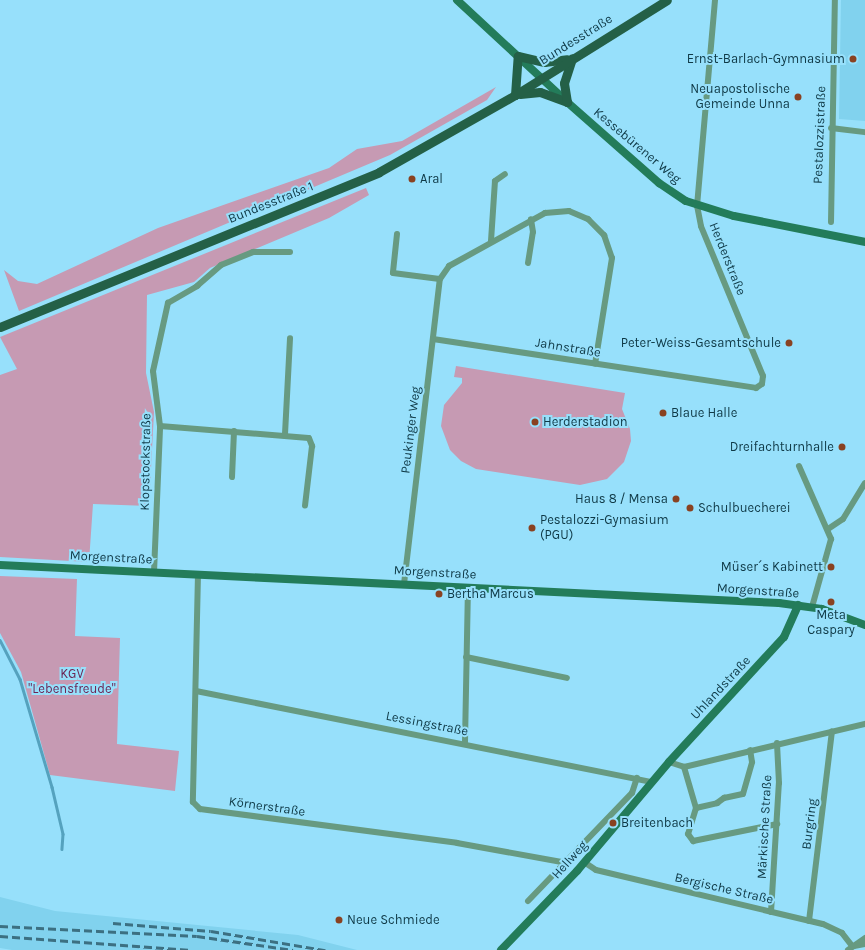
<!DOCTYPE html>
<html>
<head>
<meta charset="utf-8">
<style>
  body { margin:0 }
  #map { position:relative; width:865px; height:950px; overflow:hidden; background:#97e0fb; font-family:Karla,sans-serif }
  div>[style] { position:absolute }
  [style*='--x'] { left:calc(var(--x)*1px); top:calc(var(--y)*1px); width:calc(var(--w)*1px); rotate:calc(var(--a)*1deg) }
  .built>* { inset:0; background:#81d2ee }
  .green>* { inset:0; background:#c69ab3 }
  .stream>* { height:2.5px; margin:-1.25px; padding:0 1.25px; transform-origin:1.25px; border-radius:1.25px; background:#55a2be }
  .street>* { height:6px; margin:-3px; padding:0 3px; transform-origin:3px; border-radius:3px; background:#679a81 }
  .secondary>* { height:8px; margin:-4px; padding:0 4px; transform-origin:4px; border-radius:4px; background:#237c5a }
  .primary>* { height:9px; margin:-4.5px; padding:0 4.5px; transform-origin:4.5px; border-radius:4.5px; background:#246047 }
  .rail>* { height:2.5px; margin-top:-1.25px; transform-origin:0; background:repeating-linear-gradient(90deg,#3c7082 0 8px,transparent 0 12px) }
  .dots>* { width:11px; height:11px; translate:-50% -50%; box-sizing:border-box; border:2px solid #97e0fb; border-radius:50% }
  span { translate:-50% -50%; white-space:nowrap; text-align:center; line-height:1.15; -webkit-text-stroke:4px #97e0fb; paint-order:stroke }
  .street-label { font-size:13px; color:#0f3946 }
  .poi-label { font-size:13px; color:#0f3946 }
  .right { translate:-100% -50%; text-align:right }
  .left { translate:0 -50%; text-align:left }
  .park-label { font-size:13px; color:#6c2554 }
</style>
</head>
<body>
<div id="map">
  <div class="built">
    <i style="clip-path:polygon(841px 0,865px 0,865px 121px,839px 119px)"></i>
    <i style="clip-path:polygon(0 897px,55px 911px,298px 935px,357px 950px,12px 950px,0 948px)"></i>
  </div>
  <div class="green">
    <i style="clip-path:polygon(496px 87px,487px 100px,390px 155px,19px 311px,4px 270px,18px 281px,37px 284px,158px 228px,329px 168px,357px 149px,402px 141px)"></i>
    <i style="clip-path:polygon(366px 188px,369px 195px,329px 218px,210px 268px,194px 282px,147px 295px,146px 373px,154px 412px,149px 506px,93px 504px,89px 562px,0 557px,0 375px,17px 369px,0 337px)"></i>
    <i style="clip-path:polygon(456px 366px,625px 393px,622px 409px,630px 429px,631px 441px,624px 462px,607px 479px,580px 485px,476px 469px,461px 461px,450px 450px,441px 426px,444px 405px,462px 383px,462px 378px,454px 377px)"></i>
    <i style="clip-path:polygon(0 576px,77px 579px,75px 636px,120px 638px,117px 744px,179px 751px,175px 791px,50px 775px,21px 672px,0 633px)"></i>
  </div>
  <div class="stream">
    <i style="--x:0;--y:640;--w:44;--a:62.9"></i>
    <i style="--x:20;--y:679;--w:113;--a:73.5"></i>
    <i style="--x:52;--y:787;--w:48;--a:76.8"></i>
    <i style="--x:63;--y:834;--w:15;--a:94"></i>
  </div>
  <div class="street">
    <i style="--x:831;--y:128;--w:34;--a:7"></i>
    <i style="--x:831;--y:222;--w:222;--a:-89"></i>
    <i style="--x:397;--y:234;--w:39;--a:96"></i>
    <i style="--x:393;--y:273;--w:47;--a:7.3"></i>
    <i style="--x:491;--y:241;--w:60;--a:-86.2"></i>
    <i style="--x:495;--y:181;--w:12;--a:-35"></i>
    <i style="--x:528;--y:263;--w:31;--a:-81"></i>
    <i style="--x:533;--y:232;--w:13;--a:-99"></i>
    <i style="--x:433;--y:339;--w:327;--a:8.6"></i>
    <i style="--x:756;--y:388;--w:7;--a:-34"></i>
    <i style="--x:762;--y:384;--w:8;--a:-83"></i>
    <i style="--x:763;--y:376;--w:162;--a:-112.5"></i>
    <i style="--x:701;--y:226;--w:20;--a:-101"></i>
    <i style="--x:697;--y:206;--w:207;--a:-85"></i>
    <i style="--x:160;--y:426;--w:149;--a:4.6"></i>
    <i style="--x:309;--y:438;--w:9;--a:69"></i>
    <i style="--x:312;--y:446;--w:60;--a:96.7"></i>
    <i style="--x:285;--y:434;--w:96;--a:-87"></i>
    <i style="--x:799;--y:466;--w:80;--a:66.3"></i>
    <i style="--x:831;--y:539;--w:71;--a:105.6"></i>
    <i style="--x:232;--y:477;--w:46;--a:-87.5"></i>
    <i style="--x:828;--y:529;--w:18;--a:-34"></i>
    <i style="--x:843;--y:519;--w:42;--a:-58.6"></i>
    <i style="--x:154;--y:572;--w:146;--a:-87.6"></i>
    <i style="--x:160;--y:426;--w:55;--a:-97.3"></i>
    <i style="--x:153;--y:371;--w:70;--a:-77.6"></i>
    <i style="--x:168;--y:303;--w:34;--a:-30"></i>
    <i style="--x:197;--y:286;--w:32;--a:-41"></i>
    <i style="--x:221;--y:265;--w:35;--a:-22"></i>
    <i style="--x:253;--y:252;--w:37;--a:0"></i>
    <i style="--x:198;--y:574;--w:228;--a:91.3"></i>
    <i style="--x:193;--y:802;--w:10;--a:45"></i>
    <i style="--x:200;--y:809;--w:259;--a:7.5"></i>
    <i style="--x:457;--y:843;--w:112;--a:10.3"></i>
    <i style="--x:404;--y:584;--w:307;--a:-83.3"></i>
    <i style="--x:440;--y:279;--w:16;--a:-55"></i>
    <i style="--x:449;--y:266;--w:110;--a:-28.9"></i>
    <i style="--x:545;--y:213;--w:24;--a:-5"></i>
    <i style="--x:569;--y:211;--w:21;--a:23"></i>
    <i style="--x:588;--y:219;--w:23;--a:45"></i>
    <i style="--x:604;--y:235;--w:24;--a:71"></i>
    <i style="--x:612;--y:258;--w:107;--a:99.1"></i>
    <i style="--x:466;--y:657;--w:103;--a:11.7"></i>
    <i style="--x:196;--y:691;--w:465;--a:11.3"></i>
    <i style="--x:465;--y:742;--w:155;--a:-88.9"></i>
    <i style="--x:669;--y:762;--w:16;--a:18"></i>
    <i style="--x:684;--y:767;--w:186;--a:-13.4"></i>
    <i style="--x:684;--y:767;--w:43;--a:73.7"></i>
    <i style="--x:696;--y:808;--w:22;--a:-13"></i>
    <i style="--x:717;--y:803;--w:9;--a:-36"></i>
    <i style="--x:724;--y:798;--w:19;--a:-12"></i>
    <i style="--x:743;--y:794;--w:33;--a:-74"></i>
    <i style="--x:752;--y:762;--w:12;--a:-99"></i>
    <i style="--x:696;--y:808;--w:27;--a:107"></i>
    <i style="--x:688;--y:834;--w:9;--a:54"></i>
    <i style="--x:693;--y:841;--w:86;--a:-11.4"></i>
    <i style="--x:584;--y:862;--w:14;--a:34"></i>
    <i style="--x:596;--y:870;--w:233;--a:13.4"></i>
    <i style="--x:823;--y:924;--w:21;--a:25"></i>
    <i style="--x:842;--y:933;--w:16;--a:52"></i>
    <i style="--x:528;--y:901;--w:150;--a:-46.1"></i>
    <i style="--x:632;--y:793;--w:16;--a:-72"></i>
    <i style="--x:771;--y:912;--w:129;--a:-86.5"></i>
    <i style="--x:779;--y:783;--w:40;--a:-92.9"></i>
    <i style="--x:809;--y:921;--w:191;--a:-83.1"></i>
    <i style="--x:854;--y:946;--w:11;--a:-10"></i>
    <i style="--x:848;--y:950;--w:21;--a:-35"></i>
  </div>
  <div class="secondary">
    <i style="--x:457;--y:0;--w:150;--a:42.8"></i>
    <i style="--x:567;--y:102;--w:123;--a:41.4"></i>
    <i style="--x:659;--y:183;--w:32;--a:34"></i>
    <i style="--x:686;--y:201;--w:50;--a:17.4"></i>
    <i style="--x:734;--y:216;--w:134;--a:11.2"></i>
    <i style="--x:0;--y:565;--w:780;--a:2.79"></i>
    <i style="--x:779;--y:603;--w:43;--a:7.9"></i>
    <i style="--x:822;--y:609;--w:46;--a:20.4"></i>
    <i style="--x:501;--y:950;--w:110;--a:-46.1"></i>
    <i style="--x:577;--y:871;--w:143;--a:-49.8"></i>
    <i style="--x:669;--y:762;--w:170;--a:-47.4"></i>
    <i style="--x:784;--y:637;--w:35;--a:-66"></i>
  </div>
  <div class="primary">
    <i style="--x:520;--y:94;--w:20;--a:-6"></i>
    <i style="--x:540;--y:92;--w:29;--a:20"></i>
    <i style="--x:515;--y:95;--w:39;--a:-86"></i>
    <i style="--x:518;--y:56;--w:27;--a:13"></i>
    <i style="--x:544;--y:62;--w:23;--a:-7"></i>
    <i style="--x:567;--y:102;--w:19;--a:-99"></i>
    <i style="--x:564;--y:83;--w:26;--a:-72"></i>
    <i style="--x:0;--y:327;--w:409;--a:-22.2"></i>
    <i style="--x:379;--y:172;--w:156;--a:-29.5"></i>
    <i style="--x:515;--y:95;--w:179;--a:-32"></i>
  </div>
  <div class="rail">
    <i style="--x:113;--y:923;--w:98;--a:4.7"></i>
    <i style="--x:211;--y:931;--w:116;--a:9.5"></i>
    <i style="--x:0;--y:926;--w:197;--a:2.9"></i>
    <i style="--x:197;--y:936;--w:97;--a:8.3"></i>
    <i style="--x:0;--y:936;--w:192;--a:4.2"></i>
  </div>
  <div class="dots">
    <i style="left:853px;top:59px;background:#894221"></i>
    <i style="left:798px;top:97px;background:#894221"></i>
    <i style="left:412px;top:179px;background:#894221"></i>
    <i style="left:789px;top:343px;background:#894221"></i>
    <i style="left:663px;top:413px;background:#894221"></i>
    <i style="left:535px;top:422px;background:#894221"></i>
    <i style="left:842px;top:447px;background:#894221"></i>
    <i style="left:676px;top:499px;background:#894221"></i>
    <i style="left:690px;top:508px;background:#894221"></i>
    <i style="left:532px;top:528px;background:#894221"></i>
    <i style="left:831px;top:567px;background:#894221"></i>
    <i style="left:439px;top:594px;background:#894221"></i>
    <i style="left:831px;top:602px;background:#894221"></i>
    <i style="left:613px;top:823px;background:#894221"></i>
    <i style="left:339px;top:920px;background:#894221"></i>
  </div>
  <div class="street-label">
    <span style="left:576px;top:40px;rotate:-32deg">Bundesstraße</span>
    <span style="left:820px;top:135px;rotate:-88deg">Pestalozzistraße</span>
    <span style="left:637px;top:146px;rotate:40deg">Kessebürener Weg</span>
    <span style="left:271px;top:203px;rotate:-22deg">Bundesstraße 1</span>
    <span style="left:727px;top:259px;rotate:68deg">Herderstraße</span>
    <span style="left:568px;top:348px;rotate:9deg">Jahnstraße</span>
    <span style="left:411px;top:430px;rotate:-83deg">Peukinger Weg</span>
    <span style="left:146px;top:462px;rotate:-89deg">Klopstockstraße</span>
    <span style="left:111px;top:558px;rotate:3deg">Morgenstraße</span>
    <span style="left:435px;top:573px;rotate:3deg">Morgenstraße</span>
    <span style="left:758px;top:591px;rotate:4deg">Morgenstraße</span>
    <span style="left:721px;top:688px;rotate:-47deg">Uhlandstraße</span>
    <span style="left:427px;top:724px;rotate:11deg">Lessingstraße</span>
    <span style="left:267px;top:807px;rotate:8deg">Körnerstraße</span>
    <span style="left:810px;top:824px;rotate:-83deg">Burgring</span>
    <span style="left:765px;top:827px;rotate:-87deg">Märkische Straße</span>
    <span style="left:570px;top:860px;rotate:-48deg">Hellweg</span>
    <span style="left:724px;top:889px;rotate:13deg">Bergische Straße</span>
  </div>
  <div class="poi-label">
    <span class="right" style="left:845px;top:59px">Ernst-Barlach-Gymnasium</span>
    <span class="right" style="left:790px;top:97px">Neuapostolische<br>Gemeinde Unna</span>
    <span class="left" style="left:420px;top:179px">Aral</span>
    <span class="right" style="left:781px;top:343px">Peter-Weiss-Gesamtschule</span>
    <span class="left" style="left:671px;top:413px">Blaue Halle</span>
    <span class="left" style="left:543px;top:422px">Herderstadion</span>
    <span class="right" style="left:834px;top:447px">Dreifachturnhalle</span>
    <span class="right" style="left:668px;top:499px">Haus 8 / Mensa</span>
    <span class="left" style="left:698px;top:508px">Schulbuecherei</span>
    <span class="left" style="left:540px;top:528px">Pestalozzi-Gymasium<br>(PGU)</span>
    <span class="right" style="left:823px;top:567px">Müser´s Kabinett</span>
    <span class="left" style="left:447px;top:594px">Bertha Marcus</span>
    <span style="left:831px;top:623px">Meta<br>Caspary</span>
    <span class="left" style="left:621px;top:823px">Breitenbach</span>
    <span class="left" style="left:347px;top:920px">Neue Schmiede</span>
  </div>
  <div class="park-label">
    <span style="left:72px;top:682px">KGV<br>"Lebensfreude"</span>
  </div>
</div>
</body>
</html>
